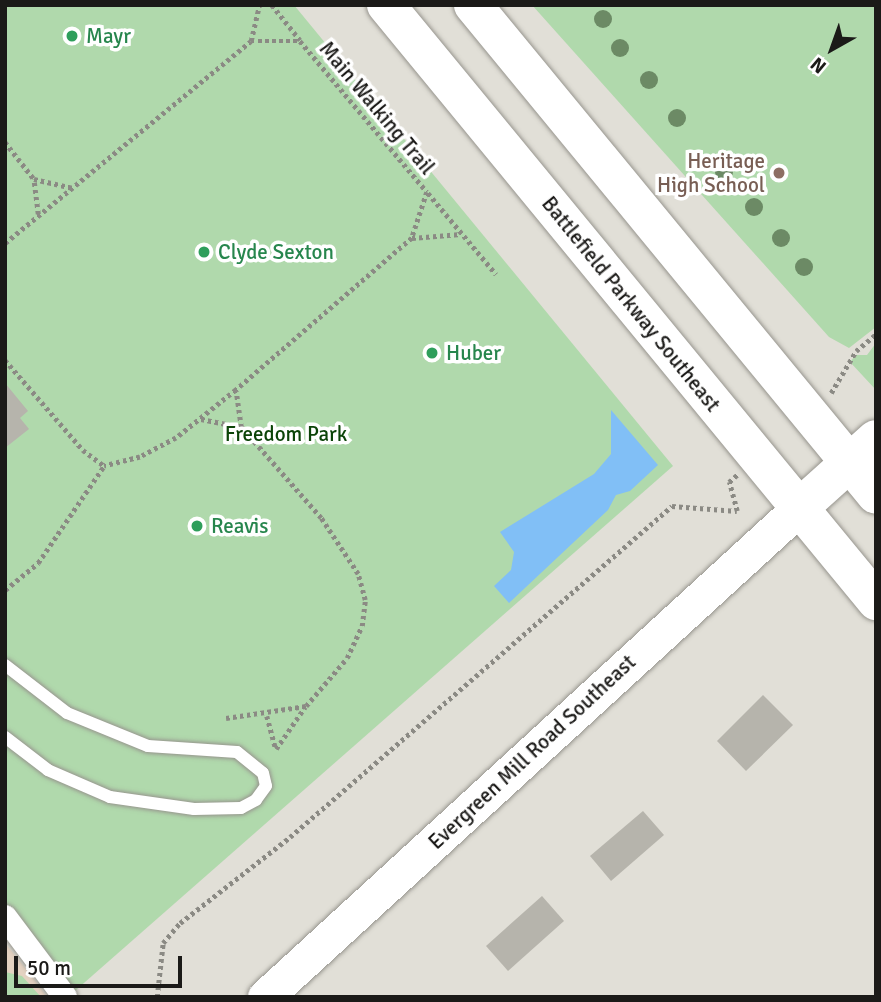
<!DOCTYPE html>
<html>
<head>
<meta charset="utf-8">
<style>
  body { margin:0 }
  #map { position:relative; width:881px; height:1002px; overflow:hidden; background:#e1dfd7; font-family:Signika,sans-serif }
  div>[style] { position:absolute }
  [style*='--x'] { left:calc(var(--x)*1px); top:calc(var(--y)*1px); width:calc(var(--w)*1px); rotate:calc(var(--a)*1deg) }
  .education>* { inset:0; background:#e4d2c1 }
  .green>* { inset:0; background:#b0d9ac }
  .water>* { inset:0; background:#81bff6 }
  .building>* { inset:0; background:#b6b4ac }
  .path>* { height:4.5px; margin-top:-2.25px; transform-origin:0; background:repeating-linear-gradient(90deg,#8b8a84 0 3.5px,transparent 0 7px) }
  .roads { filter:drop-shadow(0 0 2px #97958e) drop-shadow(0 0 2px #97958e) }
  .lane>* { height:12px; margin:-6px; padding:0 6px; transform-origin:6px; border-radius:6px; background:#fff }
  .street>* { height:24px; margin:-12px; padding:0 12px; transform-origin:12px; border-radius:12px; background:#fff }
  .secondary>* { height:35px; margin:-17.5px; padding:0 17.5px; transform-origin:17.5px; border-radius:17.5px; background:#fff }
  .primary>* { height:38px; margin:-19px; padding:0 19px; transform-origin:19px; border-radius:19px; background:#fff }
  .trees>* { width:18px; height:18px; margin:-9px; border-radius:50%; background:#6c8a65 }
  .dots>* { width:19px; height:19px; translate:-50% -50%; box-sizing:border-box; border:4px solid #fff; border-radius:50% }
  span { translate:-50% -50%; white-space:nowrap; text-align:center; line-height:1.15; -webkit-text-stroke:7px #fff; paint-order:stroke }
  .leisure-label { font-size:21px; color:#27864d }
  .left { translate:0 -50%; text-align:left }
  .street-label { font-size:21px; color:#1b1a18 }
  .education-label { font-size:21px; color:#785e54 }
  .right { translate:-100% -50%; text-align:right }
  .park-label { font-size:21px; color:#0c4408 }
  .frame { position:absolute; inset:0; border:7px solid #1b1a18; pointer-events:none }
  .north { position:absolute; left:797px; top:14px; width:70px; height:70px; -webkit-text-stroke:5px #fff; paint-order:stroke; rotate:220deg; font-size:19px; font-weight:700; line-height:28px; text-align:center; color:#1b1a18 }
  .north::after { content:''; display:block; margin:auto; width:24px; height:32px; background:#1b1a18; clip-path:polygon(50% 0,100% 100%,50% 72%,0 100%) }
  .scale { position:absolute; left:14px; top:956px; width:168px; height:32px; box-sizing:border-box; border:4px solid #1b1a18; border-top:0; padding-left:9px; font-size:21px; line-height:24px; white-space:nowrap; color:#1b1a18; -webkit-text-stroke:5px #fff; paint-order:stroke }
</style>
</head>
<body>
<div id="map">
  <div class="education">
    <i style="clip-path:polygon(5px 943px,32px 976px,47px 997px,5px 997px)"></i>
  </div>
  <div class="green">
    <i style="clip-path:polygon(5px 5px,294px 5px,673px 466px,68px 997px,5px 917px)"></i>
    <i style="clip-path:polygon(532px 5px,876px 5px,876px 327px,849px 348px,829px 337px)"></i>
    <i style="clip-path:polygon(876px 343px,876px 390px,850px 362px,856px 355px,867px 355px)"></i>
    <i style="clip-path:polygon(5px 972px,22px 976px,41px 997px,5px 997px)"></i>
  </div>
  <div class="water">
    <i style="clip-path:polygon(611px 410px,658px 465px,630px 491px,616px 495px,608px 510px,509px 603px,494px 586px,511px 570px,514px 552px,500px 532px,594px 474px,611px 454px)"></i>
  </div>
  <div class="building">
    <i style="clip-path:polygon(5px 383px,28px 411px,20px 418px,29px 429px,5px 448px)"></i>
    <i style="clip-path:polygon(763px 695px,793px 725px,746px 771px,717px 741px)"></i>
    <i style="clip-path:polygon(643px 811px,664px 835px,611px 881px,590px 856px)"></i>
    <i style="clip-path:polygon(542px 896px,564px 921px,508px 971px,486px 946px)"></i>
  </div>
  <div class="path">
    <i style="--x:272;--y:5;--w:45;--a:51.3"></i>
    <i style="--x:251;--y:41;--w:37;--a:-77"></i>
    <i style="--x:5;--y:142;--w:47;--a:51.9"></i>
    <i style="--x:428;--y:193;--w:106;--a:50"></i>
    <i style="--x:38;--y:214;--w:35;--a:-97"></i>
    <i style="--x:34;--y:179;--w:39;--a:13"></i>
    <i style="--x:412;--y:238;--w:49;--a:-4.7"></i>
    <i style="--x:5;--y:243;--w:318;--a:-39.4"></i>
    <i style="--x:251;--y:41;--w:49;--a:0"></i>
    <i style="--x:300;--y:41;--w:197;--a:49.9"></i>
    <i style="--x:427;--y:192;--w:48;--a:108.1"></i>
    <i style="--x:412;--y:238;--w:233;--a:139.2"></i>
    <i style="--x:236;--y:390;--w:77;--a:141.3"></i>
    <i style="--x:176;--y:438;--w:41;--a:152.2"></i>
    <i style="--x:140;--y:457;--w:37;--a:166"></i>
    <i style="--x:5;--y:360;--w:119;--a:49.1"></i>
    <i style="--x:83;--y:450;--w:26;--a:37"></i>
    <i style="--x:831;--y:393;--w:49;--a:-59.2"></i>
    <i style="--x:856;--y:351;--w:26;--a:-40"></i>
    <i style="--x:201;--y:419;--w:41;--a:11.3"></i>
    <i style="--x:241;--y:427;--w:36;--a:-98"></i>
    <i style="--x:5;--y:590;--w:43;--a:-39.3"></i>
    <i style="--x:38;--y:563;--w:117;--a:-55.8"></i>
    <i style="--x:267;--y:716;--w:34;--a:75"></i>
    <i style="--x:276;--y:749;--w:51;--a:-55.4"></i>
    <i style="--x:226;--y:718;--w:81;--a:-8.5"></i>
    <i style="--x:306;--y:706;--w:63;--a:-49.5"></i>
    <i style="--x:347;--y:658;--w:35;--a:-65"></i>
    <i style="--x:362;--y:626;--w:26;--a:-83"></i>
    <i style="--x:365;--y:600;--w:27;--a:-105"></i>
    <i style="--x:358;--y:574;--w:67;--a:-123.5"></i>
    <i style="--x:321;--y:518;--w:121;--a:-131.3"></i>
    <i style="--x:157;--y:997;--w:54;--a:-83.7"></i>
    <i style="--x:163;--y:943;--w:26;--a:-50"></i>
    <i style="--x:180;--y:923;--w:140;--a:-38"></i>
    <i style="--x:290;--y:837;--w:505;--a:-40.91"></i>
    <i style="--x:672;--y:506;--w:65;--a:4.4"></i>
    <i style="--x:737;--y:511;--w:30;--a:-105"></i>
    <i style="--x:729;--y:482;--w:11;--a:-41"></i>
  </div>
  <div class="roads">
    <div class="lane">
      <i style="--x:5;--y:665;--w:78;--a:37.7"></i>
      <i style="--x:67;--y:713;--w:87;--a:22.2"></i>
      <i style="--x:148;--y:746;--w:89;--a:3.9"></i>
      <i style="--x:237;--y:752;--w:33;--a:39"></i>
      <i style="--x:263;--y:773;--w:13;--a:77"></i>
      <i style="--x:266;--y:786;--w:17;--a:126"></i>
      <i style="--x:256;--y:800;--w:17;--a:152"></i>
      <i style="--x:241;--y:808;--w:47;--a:178.8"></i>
      <i style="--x:194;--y:809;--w:85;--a:-171.9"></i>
      <i style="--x:110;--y:797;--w:68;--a:-156.5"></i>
      <i style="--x:48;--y:770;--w:54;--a:-142.5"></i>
    </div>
    <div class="street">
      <i style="--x:5;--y:917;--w:100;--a:53.1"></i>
    </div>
    <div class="secondary">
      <i style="--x:265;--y:997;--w:724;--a:-42.48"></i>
    </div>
    <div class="primary">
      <i style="--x:386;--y:5;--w:772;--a:50.57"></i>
      <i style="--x:473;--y:5;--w:634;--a:50.56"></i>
      <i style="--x:799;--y:508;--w:103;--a:-41.9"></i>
    </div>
  </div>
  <div class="trees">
    <i style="left:603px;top:19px"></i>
    <i style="left:620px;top:48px"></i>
    <i style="left:649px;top:80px"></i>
    <i style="left:677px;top:118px"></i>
    <i style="left:724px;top:172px"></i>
    <i style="left:754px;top:207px"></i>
    <i style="left:781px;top:238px"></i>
    <i style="left:804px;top:267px"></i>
  </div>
  <div class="dots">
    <i style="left:72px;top:36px;background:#2e9e5b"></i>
    <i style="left:779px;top:173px;background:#8d6e63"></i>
    <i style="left:204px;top:252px;background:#2e9e5b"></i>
    <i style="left:432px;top:353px;background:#2e9e5b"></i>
    <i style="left:197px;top:526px;background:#2e9e5b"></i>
  </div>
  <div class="leisure-label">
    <span class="left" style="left:86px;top:36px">Mayr</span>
    <span class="left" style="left:218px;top:252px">Clyde Sexton</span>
    <span class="left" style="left:446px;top:353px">Huber</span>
    <span class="left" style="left:211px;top:526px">Reavis</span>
  </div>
  <div class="street-label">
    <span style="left:377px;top:108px;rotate:50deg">Main Walking Trail</span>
    <span style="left:631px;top:304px;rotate:51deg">Battlefield Parkway Southeast</span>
    <span style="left:532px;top:752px;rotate:-43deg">Evergreen Mill Road Southeast</span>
  </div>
  <div class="education-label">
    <span class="right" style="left:765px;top:173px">Heritage<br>High School</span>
  </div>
  <div class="park-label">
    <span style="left:286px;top:434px">Freedom Park</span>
  </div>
  <div class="frame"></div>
  <div class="north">N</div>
  <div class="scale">50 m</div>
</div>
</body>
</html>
